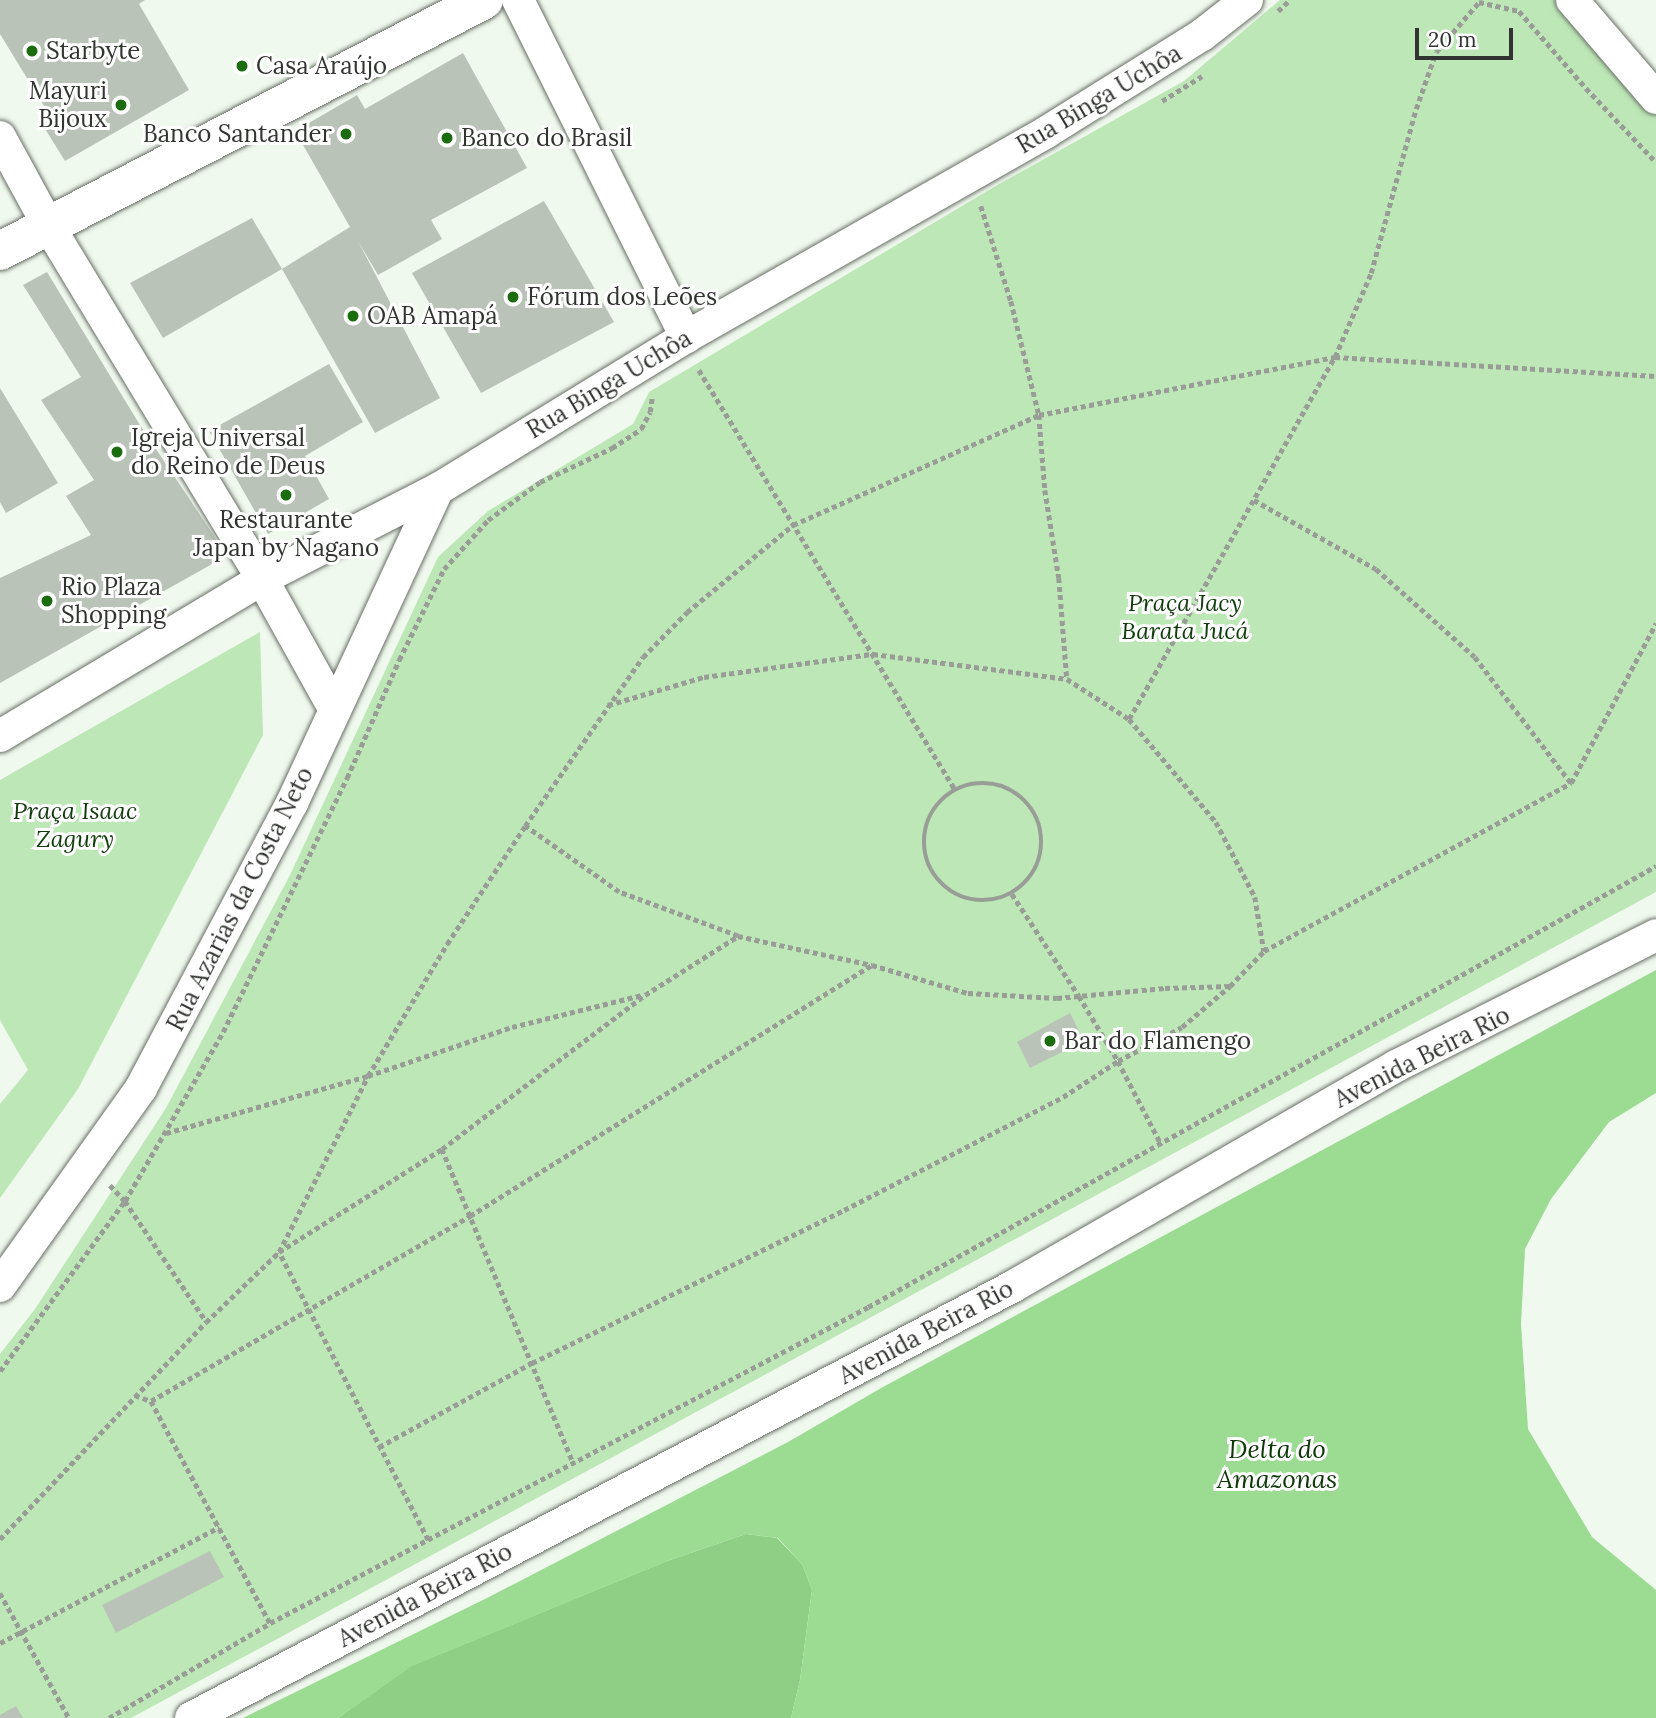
<!DOCTYPE html>
<html>
<head>
<meta charset="utf-8">
<style>
  body { margin:0 }
  #map { position:relative; width:1656px; height:1718px; overflow:hidden; background:#f0f9ee; font-family:Lora,serif }
  div>[style] { position:absolute }
  [style*='--x'] { left:calc(var(--x)*1px); top:calc(var(--y)*1px); width:calc(var(--w)*1px); rotate:calc(var(--a)*1deg) }
  .green>* { inset:0; background:#bde7b6 }
  .forest>* { inset:0; background:#8ece85 }
  .water>* { inset:0; background:#9bdb92 }
  .building>* { inset:0; background:#bac3b8 }
  .path>* { height:4.5px; margin-top:-2.25px; transform-origin:0; background:repeating-linear-gradient(90deg,#989e96 0 5px,transparent 0 8.5px) }
  .path>.ring { margin:-2.25px; padding:0; box-sizing:content-box; background:none; border:4.5px solid #989e96; border-radius:50% }
  .roads { filter:drop-shadow(0 0 2px #676f65) drop-shadow(0 0 2px #676f65) }
  .minor>* { height:32px; margin:-16px; padding:0 16px; transform-origin:16px; border-radius:16px; background:#fff }
  .major>* { height:38px; margin:-19px; padding:0 19px; transform-origin:19px; border-radius:19px; background:#fff }
  .dots>* { width:19px; height:19px; translate:-50% -50%; box-sizing:border-box; border:4px solid #fff; border-radius:50% }
  span { translate:-50% -50%; white-space:nowrap; text-align:center; line-height:1.15; -webkit-text-stroke:6px #fff; paint-order:stroke }
  .poi-label { font-size:24px; color:#313430 }
  .left { translate:0 -50%; text-align:left }
  .right { translate:-100% -50%; text-align:right }
  .street-label { font-size:24px; color:#313430 }
  .park-label { font-size:24px; color:#113c0c; font-style:italic }
  .water-label { font-size:26px; color:#0c3706; font-style:italic }
  .scale { position:absolute; left:1415px; top:28px; width:98px; height:32px; box-sizing:border-box; border:4px solid #313430; border-top:0; padding-left:9px; font-size:21px; line-height:24px; white-space:nowrap; color:#313430; -webkit-text-stroke:5px #fff; paint-order:stroke }
</style>
</head>
<body>
<div id="map">
  <div class="green">
    <i style="clip-path:polygon(1280px 0,1572px 0,1656px 91px,1656px 892px,131px 1718px,0 1718px,0 1354px,35px 1309px,166px 1108px,290px 875px,438px 557px,488px 511px,633px 424px,649px 392px,994px 187px,1184px 81px)"></i>
    <i style="clip-path:polygon(260px 632px,263px 735px,78px 1089px,0 1198px,0 1104px,28px 1070px,0 1020px,0 780px)"></i>
  </div>
  <div class="forest">
    <i style="clip-path:polygon(746px 1534px,777px 1538px,802px 1564px,812px 1590px,800px 1680px,791px 1718px,338px 1718px,411px 1666px,667px 1561px)"></i>
  </div>
  <div class="water">
    <i style="clip-path:polygon(1656px 970px,1656px 1093px,1609px 1122px,1551px 1199px,1525px 1249px,1521px 1324px,1528px 1429px,1592px 1537px,1656px 1590px,1656px 1718px,791px 1718px,800px 1680px,812px 1590px,802px 1564px,778px 1538px,746px 1534px,667px 1561px,412px 1666px,338px 1718px,243px 1718px,489px 1597px,788px 1442px,883px 1387px)"></i>
  </div>
  <div class="building">
    <i style="clip-path:polygon(0 0,145px 0,139px 4px,189px 90px,65px 161px,42px 124px,52px 119px,0 34px)"></i>
    <i style="clip-path:polygon(463px 53px,527px 168px,431px 220px,442px 239px,378px 275px,358px 241px,440px 398px,375px 433px,282px 269px,350px 227px,295px 131px,357px 95px,365px 109px)"></i>
    <i style="clip-path:polygon(544px 201px,614px 322px,481px 393px,412px 273px)"></i>
    <i style="clip-path:polygon(252px 218px,282px 269px,163px 338px,130px 283px)"></i>
    <i style="clip-path:polygon(47px 272px,140px 425px,216px 539px,214px 563px,0 683px,0 578px,91px 535px,66px 496px,94px 480px,41px 400px,81px 377px,23px 285px)"></i>
    <i style="clip-path:polygon(329px 364px,363px 422px,305px 456px,329px 499px,268px 534px,209px 431px)"></i>
    <i style="clip-path:polygon(0 388px,58px 483px,6px 513px,0 502px)"></i>
    <i style="clip-path:polygon(1070px 1013px,1084px 1041px,1030px 1068px,1017px 1042px)"></i>
    <i style="clip-path:polygon(210px 1551px,224px 1577px,116px 1633px,102px 1605px)"></i>
    <i style="clip-path:polygon(16px 1706px,23px 1718px,0 1718px,0 1715px)"></i>
  </div>
  <div class="path">
    <i style="--x:1278;--y:11;--w:16;--a:-43"></i>
    <i style="--x:1162;--y:101;--w:47;--a:-32"></i>
    <i style="--x:981;--y:206;--w:100;--a:72.5"></i>
    <i style="--x:1011;--y:301;--w:117;--a:76.2"></i>
    <i style="--x:1039;--y:415;--w:302;--a:-11.1"></i>
    <i style="--x:1335;--y:357;--w:322;--a:3.4"></i>
    <i style="--x:699;--y:370;--w:492;--a:58.6"></i>
    <i style="--x:1254;--y:500;--w:140;--a:29.5"></i>
    <i style="--x:1376;--y:569;--w:132;--a:41.6"></i>
    <i style="--x:1475;--y:657;--w:158;--a:52.7"></i>
    <i style="--x:608;--y:705;--w:100;--a:-16.3"></i>
    <i style="--x:704;--y:677;--w:171;--a:-7.8"></i>
    <i style="--x:873;--y:654;--w:196;--a:7.3"></i>
    <i style="--x:1129;--y:719;--w:135;--a:49.8"></i>
    <i style="--x:1216;--y:822;--w:85;--a:62.5"></i>
    <i style="--x:1255;--y:897;--w:55;--a:80.5"></i>
    <i class="ring" style="left:924px;top:783px;width:113.5px;height:113.5px"></i>
    <i style="--x:1012;--y:894;--w:122;--a:56.7"></i>
    <i style="--x:1079;--y:996;--w:76;--a:59"></i>
    <i style="--x:1118;--y:1061;--w:93;--a:62.6"></i>
    <i style="--x:738;--y:936;--w:127;--a:-159.7"></i>
    <i style="--x:619;--y:892;--w:115;--a:-144.9"></i>
    <i style="--x:525;--y:826;--w:206;--a:-55.1"></i>
    <i style="--x:643;--y:657;--w:63;--a:-45.6"></i>
    <i style="--x:687;--y:612;--w:137;--a:-39.4"></i>
    <i style="--x:793;--y:525;--w:269;--a:-24.1"></i>
    <i style="--x:1039;--y:415;--w:75;--a:85.4"></i>
    <i style="--x:1045;--y:490;--w:89;--a:81"></i>
    <i style="--x:1059;--y:578;--w:101;--a:85.5"></i>
    <i style="--x:1067;--y:679;--w:74;--a:32.8"></i>
    <i style="--x:1129;--y:719;--w:417;--a:-60.4"></i>
    <i style="--x:1335;--y:357;--w:91;--a:-66.8"></i>
    <i style="--x:1371;--y:273;--w:170;--a:-74.7"></i>
    <i style="--x:1416;--y:109;--w:60;--a:-70.7"></i>
    <i style="--x:1436;--y:52;--w:66;--a:-49.3"></i>
    <i style="--x:1479;--y:2;--w:41;--a:12.7"></i>
    <i style="--x:1519;--y:11;--w:102;--a:49"></i>
    <i style="--x:1586;--y:88;--w:102;--a:46.6"></i>
    <i style="--x:166;--y:1133;--w:210;--a:-15.8"></i>
    <i style="--x:368;--y:1076;--w:154;--a:-59.1"></i>
    <i style="--x:447;--y:944;--w:141;--a:-56.5"></i>
    <i style="--x:442;--y:1149;--w:342;--a:67.3"></i>
    <i style="--x:110;--y:1185;--w:22;--a:47"></i>
    <i style="--x:125;--y:1201;--w:145;--a:56"></i>
    <i style="--x:0;--y:1371;--w:211;--a:-53.7"></i>
    <i style="--x:125;--y:1201;--w:195;--a:-59.9"></i>
    <i style="--x:223;--y:1032;--w:283;--a:-64"></i>
    <i style="--x:347;--y:778;--w:129;--a:-66.2"></i>
    <i style="--x:399;--y:660;--w:102;--a:-63.7"></i>
    <i style="--x:444;--y:569;--w:66;--a:-48.1"></i>
    <i style="--x:488;--y:520;--w:64;--a:-36.2"></i>
    <i style="--x:540;--y:482;--w:80;--a:-25.3"></i>
    <i style="--x:612;--y:448;--w:35;--a:-33"></i>
    <i style="--x:641;--y:429;--w:19;--a:-62"></i>
    <i style="--x:650;--y:412;--w:15;--a:-82"></i>
    <i style="--x:135;--y:1395;--w:17;--a:21"></i>
    <i style="--x:151;--y:1401;--w:252;--a:61.8"></i>
    <i style="--x:151;--y:1401;--w:369;--a:-30.1"></i>
    <i style="--x:470;--y:1216;--w:473;--a:-32"></i>
    <i style="--x:379;--y:1447;--w:175;--a:-28.8"></i>
    <i style="--x:532;--y:1363;--w:347;--a:-26.1"></i>
    <i style="--x:844;--y:1210;--w:246;--a:-27.3"></i>
    <i style="--x:1063;--y:1097;--w:66;--a:-33.2"></i>
    <i style="--x:1118;--y:1061;--w:72;--a:-28"></i>
    <i style="--x:1182;--y:1027;--w:63;--a:-40.5"></i>
    <i style="--x:1230;--y:986;--w:49;--a:-45.8"></i>
    <i style="--x:1264;--y:951;--w:350;--a:-28.7"></i>
    <i style="--x:1571;--y:783;--w:181;--a:-62"></i>
    <i style="--x:0;--y:1539;--w:299;--a:-46.5"></i>
    <i style="--x:206;--y:1322;--w:101;--a:-43.8"></i>
    <i style="--x:279;--y:1252;--w:193;--a:-32.3"></i>
    <i style="--x:442;--y:1149;--w:255;--a:-37.2"></i>
    <i style="--x:645;--y:995;--w:110;--a:-32.4"></i>
    <i style="--x:738;--y:936;--w:137;--a:12.2"></i>
    <i style="--x:872;--y:965;--w:100;--a:16.3"></i>
    <i style="--x:968;--y:993;--w:89;--a:3.2"></i>
    <i style="--x:1057;--y:998;--w:108;--a:-5.3"></i>
    <i style="--x:1165;--y:988;--w:65;--a:-1.8"></i>
    <i style="--x:428;--y:1540;--w:324;--a:-117.4"></i>
    <i style="--x:279;--y:1252;--w:197;--a:-63.2"></i>
    <i style="--x:368;--y:1076;--w:152;--a:-18.8"></i>
    <i style="--x:512;--y:1027;--w:134;--a:-13.8"></i>
    <i style="--x:0;--y:1593;--w:143;--a:61.1"></i>
    <i style="--x:0;--y:1643;--w:248;--a:-27.9"></i>
    <i style="--x:109;--y:1718;--w:187;--a:-30.5"></i>
    <i style="--x:270;--y:1623;--w:676;--a:-27.85"></i>
    <i style="--x:868;--y:1307;--w:903;--a:-29.23"></i>
  </div>
  <div class="roads">
    <div class="minor">
      <i style="--x:518;--y:0;--w:377;--a:63.5"></i>
      <i style="--x:1572;--y:0;--w:129;--a:49.4"></i>
      <i style="--x:0;--y:137;--w:100;--a:61.4"></i>
      <i style="--x:48;--y:225;--w:414;--a:58.8"></i>
      <i style="--x:262;--y:579;--w:150;--a:60.9"></i>
      <i style="--x:0;--y:736;--w:305;--a:-30.9"></i>
      <i style="--x:262;--y:579;--w:198;--a:-27.1"></i>
      <i style="--x:438;--y:489;--w:291;--a:-31.5"></i>
      <i style="--x:686;--y:337;--w:413;--a:-29.6"></i>
      <i style="--x:1045;--y:133;--w:185;--a:-32"></i>
      <i style="--x:1202;--y:35;--w:57;--a:-37.9"></i>
      <i style="--x:0;--y:1286;--w:243;--a:-54.5"></i>
      <i style="--x:141;--y:1088;--w:323;--a:-62.1"></i>
      <i style="--x:292;--y:803;--w:346;--a:-65.1"></i>
      <i style="--x:191;--y:1718;--w:927;--a:-27.7"></i>
      <i style="--x:1012;--y:1287;--w:443;--a:-29.9"></i>
      <i style="--x:1396;--y:1066;--w:291;--a:-26.7"></i>
    </div>
    <div class="major">
      <i style="--x:0;--y:251;--w:545;--a:-27.41"></i>
    </div>
  </div>
  <div class="dots">
    <i style="left:32px;top:51px;background:#1b6b0f"></i>
    <i style="left:242px;top:66px;background:#1b6b0f"></i>
    <i style="left:121px;top:105px;background:#1b6b0f"></i>
    <i style="left:346px;top:134px;background:#1b6b0f"></i>
    <i style="left:447px;top:138px;background:#1b6b0f"></i>
    <i style="left:513px;top:297px;background:#1b6b0f"></i>
    <i style="left:353px;top:316px;background:#1b6b0f"></i>
    <i style="left:117px;top:452px;background:#1b6b0f"></i>
    <i style="left:286px;top:495px;background:#1b6b0f"></i>
    <i style="left:47px;top:601px;background:#1b6b0f"></i>
    <i style="left:1050px;top:1041px;background:#1b6b0f"></i>
  </div>
  <div class="poi-label">
    <span class="left" style="left:46px;top:51px">Starbyte</span>
    <span class="left" style="left:256px;top:66px">Casa Araújo</span>
    <span class="right" style="left:107px;top:105px">Mayuri<br>Bijoux</span>
    <span class="right" style="left:332px;top:134px">Banco Santander</span>
    <span class="left" style="left:461px;top:138px">Banco do Brasil</span>
    <span class="left" style="left:527px;top:297px">Fórum dos Leões</span>
    <span class="left" style="left:367px;top:316px">OAB Amapá</span>
    <span class="left" style="left:131px;top:452px">Igreja Universal<br>do Reino de Deus</span>
    <span style="left:286px;top:534px">Restaurante<br>Japan by Nagano</span>
    <span class="left" style="left:61px;top:601px">Rio Plaza<br>Shopping</span>
    <span class="left" style="left:1064px;top:1041px">Bar do Flamengo</span>
  </div>
  <div class="street-label">
    <span style="left:1099px;top:99px;rotate:-31deg">Rua Binga Uchôa</span>
    <span style="left:609px;top:384px;rotate:-31deg">Rua Binga Uchôa</span>
    <span style="left:240px;top:899px;rotate:-63deg">Rua Azarias da Costa Neto</span>
    <span style="left:1422px;top:1057px;rotate:-27deg">Avenida Beira Rio</span>
    <span style="left:926px;top:1332px;rotate:-28deg">Avenida Beira Rio</span>
    <span style="left:425px;top:1595px;rotate:-28deg">Avenida Beira Rio</span>
  </div>
  <div class="park-label">
    <span style="left:1185px;top:617px">Praça Jacy<br>Barata Jucá</span>
    <span style="left:75px;top:825px">Praça Isaac<br>Zagury</span>
  </div>
  <div class="water-label">
    <span style="left:1277px;top:1464px">Delta do<br>Amazonas</span>
  </div>
  <div class="scale">20 m</div>
</div>
</body>
</html>
